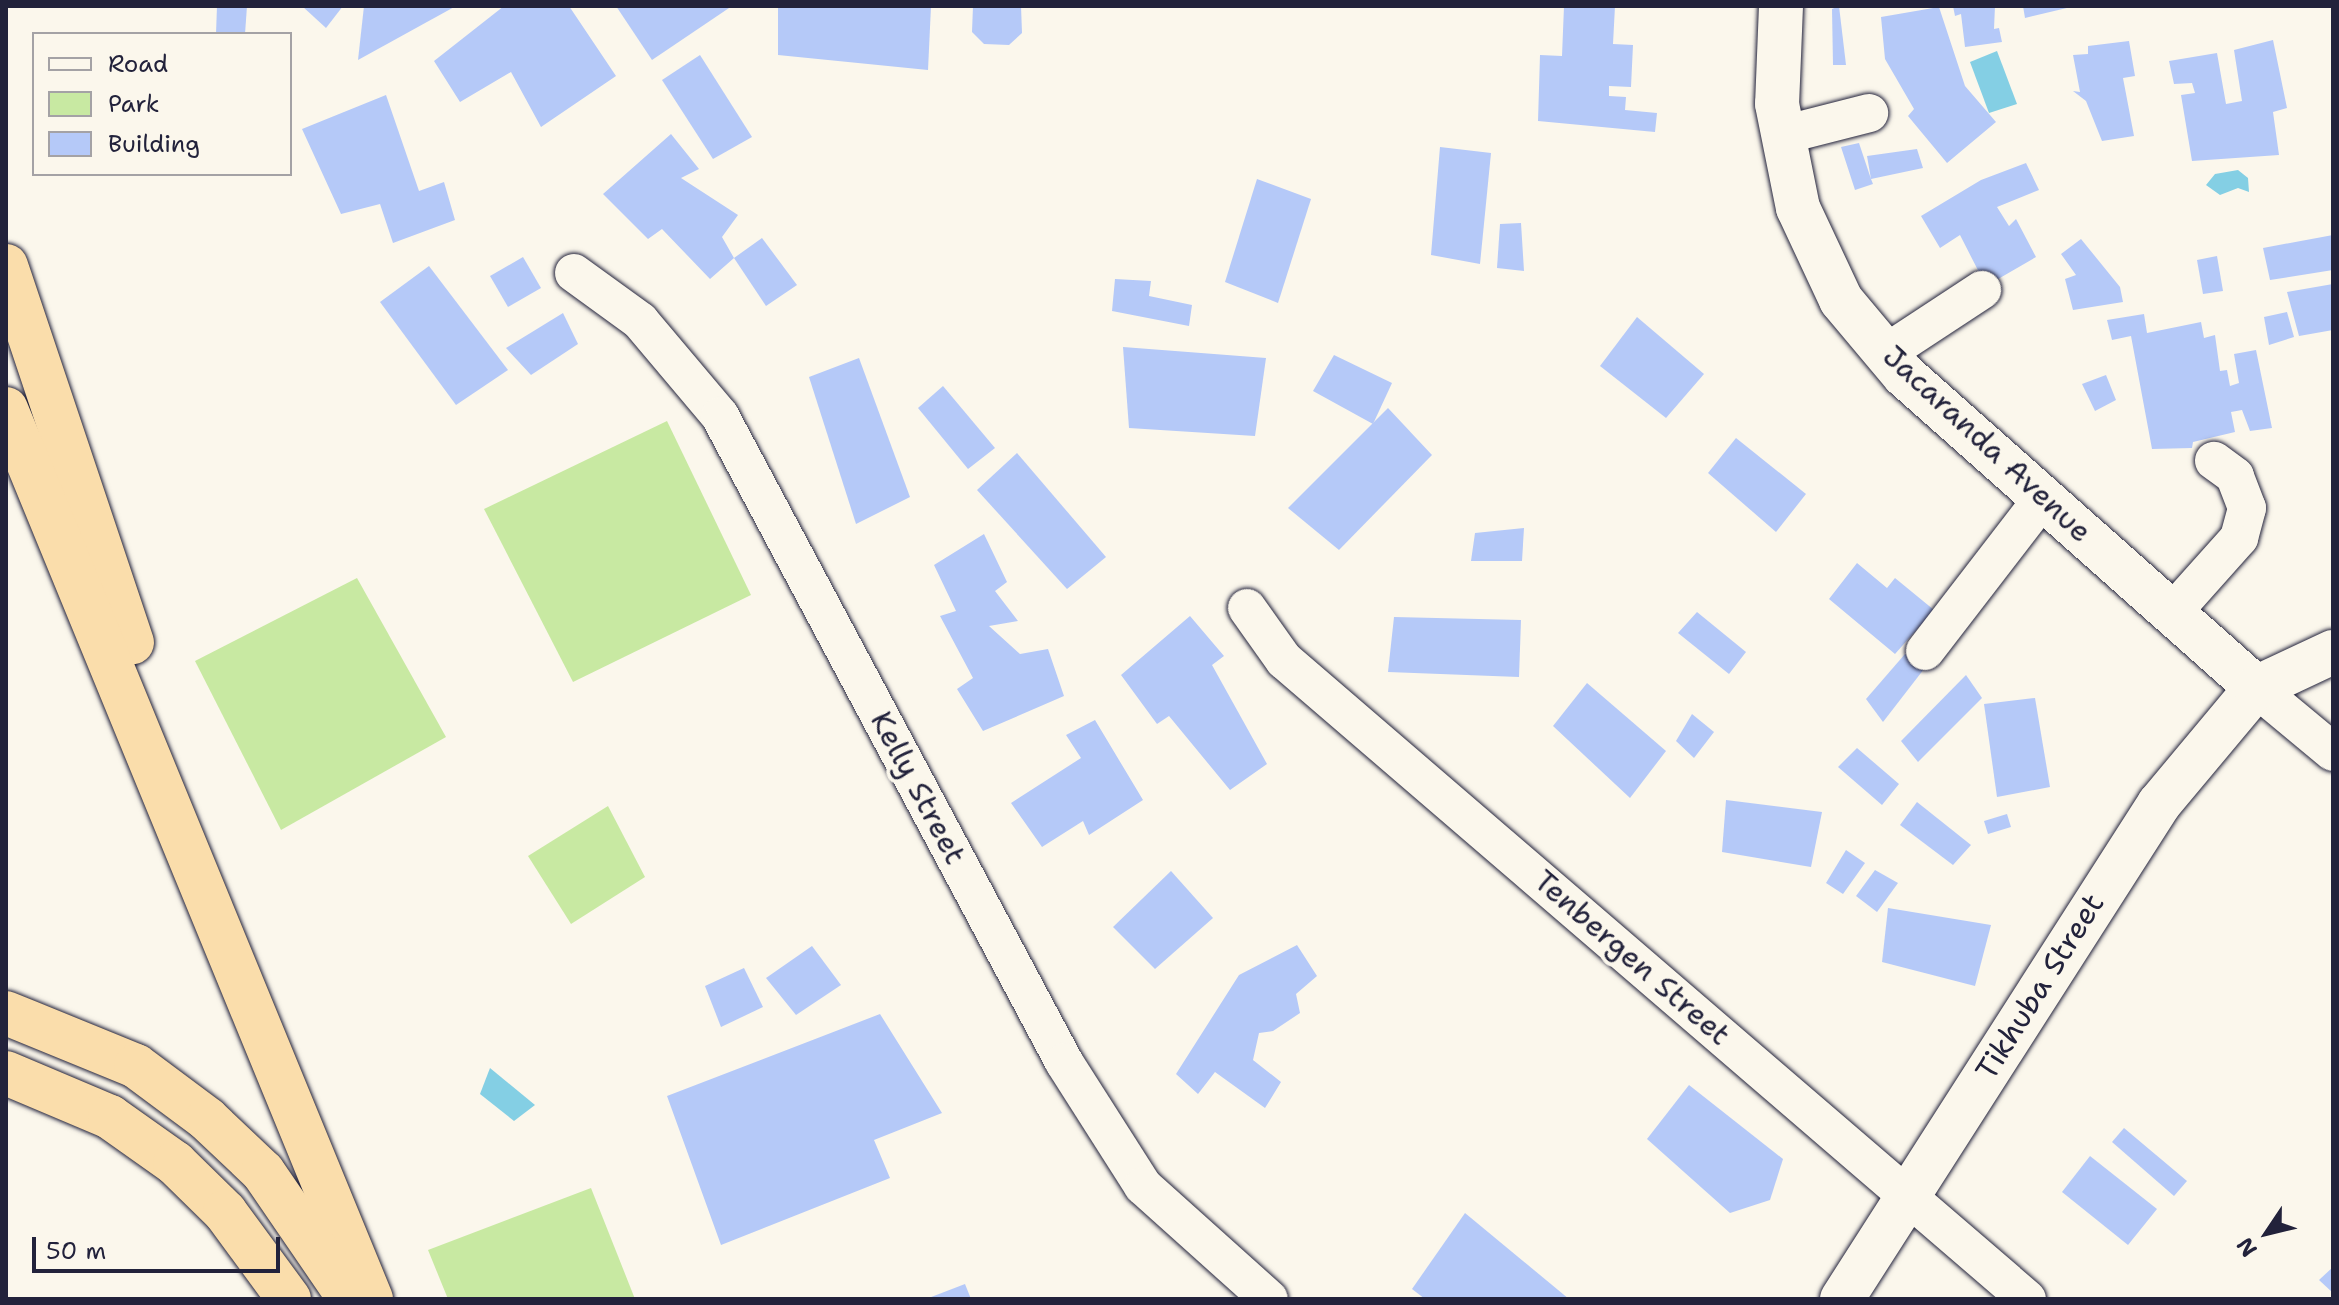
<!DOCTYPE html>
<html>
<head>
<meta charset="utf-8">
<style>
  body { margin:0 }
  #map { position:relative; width:2339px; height:1305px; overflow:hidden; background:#fbf7ec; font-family:"Shantell Sans",sans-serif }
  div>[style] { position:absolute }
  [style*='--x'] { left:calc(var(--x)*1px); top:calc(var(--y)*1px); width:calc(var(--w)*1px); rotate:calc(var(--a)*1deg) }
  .green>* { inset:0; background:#c8e9a2 }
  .water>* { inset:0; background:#84cfe4 }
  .building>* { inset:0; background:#b5c9f8 }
  .roads { filter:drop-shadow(0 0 2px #22223b) drop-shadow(0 0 2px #22223b) }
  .street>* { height:38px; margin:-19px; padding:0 19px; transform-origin:19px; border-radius:19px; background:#fbf7ec }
  .secondary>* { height:44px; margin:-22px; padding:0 22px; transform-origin:22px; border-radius:22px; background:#fbf7ec }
  .highway>* { height:44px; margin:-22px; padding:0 22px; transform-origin:22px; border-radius:22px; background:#faddab }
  span { translate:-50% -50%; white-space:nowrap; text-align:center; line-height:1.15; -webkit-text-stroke:8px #fbf7ec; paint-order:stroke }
  .street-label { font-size:30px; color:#22223b }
  .frame { position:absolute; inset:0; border:8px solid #22223b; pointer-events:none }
  .legend { position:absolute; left:32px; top:32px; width:260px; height:144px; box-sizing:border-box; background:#fbf7ec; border:2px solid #a4a2a5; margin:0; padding:10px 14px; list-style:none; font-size:24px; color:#22223b }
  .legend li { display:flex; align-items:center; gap:16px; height:40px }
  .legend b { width:40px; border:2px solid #a4a2a5 }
  .north { position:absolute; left:2227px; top:1193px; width:80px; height:80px; -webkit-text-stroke:6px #fbf7ec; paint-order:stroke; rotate:235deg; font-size:22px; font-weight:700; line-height:32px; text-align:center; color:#22223b }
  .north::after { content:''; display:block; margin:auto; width:28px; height:36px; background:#22223b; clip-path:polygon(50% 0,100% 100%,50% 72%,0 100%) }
  .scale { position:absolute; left:32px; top:1237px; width:248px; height:36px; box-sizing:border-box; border:4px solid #22223b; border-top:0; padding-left:10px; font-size:24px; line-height:28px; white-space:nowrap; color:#22223b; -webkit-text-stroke:6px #fbf7ec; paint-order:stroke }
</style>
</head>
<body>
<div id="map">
  <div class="green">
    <i style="clip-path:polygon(667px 421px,751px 595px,573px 682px,484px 509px)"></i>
    <i style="clip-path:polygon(357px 578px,446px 737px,281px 830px,195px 661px)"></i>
    <i style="clip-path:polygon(608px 806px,645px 877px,571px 924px,528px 856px)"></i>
    <i style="clip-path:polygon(591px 1188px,635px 1299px,448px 1299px,428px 1250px)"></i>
  </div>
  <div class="water">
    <i style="clip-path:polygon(1997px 51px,2017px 104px,1989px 113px,1970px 62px)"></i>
    <i style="clip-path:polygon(2238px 170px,2248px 178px,2249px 192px,2238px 188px,2220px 195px,2206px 185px,2215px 174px)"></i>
    <i style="clip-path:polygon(490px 1068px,535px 1105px,514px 1121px,480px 1094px)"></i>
  </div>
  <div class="building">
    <i style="clip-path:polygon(217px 6px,247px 6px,245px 34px,216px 34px)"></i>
    <i style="clip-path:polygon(302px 6px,343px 6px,326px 28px)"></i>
    <i style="clip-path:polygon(364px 6px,456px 6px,358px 60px)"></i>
    <i style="clip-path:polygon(504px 6px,569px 6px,616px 76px,541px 127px,511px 72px,460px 102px,434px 61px)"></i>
    <i style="clip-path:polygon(616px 6px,732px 6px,652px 60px)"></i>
    <i style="clip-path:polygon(778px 6px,931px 6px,928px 70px,778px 55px)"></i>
    <i style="clip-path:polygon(973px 6px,1021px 6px,1022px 33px,1009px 45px,984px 44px,972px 32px)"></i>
    <i style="clip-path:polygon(1564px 6px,1615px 6px,1613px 44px,1633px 45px,1631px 87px,1609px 86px,1609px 96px,1626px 97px,1625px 110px,1657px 113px,1655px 132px,1538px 121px,1540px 55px,1562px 56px)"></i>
    <i style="clip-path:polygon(1839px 6px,1846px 65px,1833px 65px,1832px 9px)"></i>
    <i style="clip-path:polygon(1953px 6px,1995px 6px,1994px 29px,1999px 28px,2002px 42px,1965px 47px,1961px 14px,1955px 16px)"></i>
    <i style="clip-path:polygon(2023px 6px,2071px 6px,2071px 7px,2025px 18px)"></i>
    <i style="clip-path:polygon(1939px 7px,1965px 86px,1996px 122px,1947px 163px,1908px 116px,1914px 109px,1885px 59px,1881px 17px)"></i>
    <i style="clip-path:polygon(2273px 40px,2287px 108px,2273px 112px,2279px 155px,2192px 161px,2181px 95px,2195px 93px,2192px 83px,2174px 84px,2169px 61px,2217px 53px,2226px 104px,2242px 101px,2234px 50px)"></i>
    <i style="clip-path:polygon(2129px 41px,2135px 76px,2123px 78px,2134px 136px,2102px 141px,2086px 101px,2073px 91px,2080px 92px,2073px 55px,2088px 54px,2088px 46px)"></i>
    <i style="clip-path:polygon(700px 55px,752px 137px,713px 159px,662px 80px)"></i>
    <i style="clip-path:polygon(386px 95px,419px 191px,444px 182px,455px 220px,393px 243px,380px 204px,341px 214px,302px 129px)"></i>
    <i style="clip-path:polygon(671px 134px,699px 169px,681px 178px,738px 215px,722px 237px,734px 258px,710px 279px,662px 229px,648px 239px,603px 194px)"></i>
    <i style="clip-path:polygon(1859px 143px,1871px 179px,1867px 156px,1917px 149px,1923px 168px,1871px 179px,1873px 184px,1855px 190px,1841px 147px)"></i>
    <i style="clip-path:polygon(1440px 147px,1491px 153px,1480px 264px,1431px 255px)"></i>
    <i style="clip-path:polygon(2026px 163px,2039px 190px,1997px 207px,2009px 226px,2016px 219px,2036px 257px,1986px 286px,1960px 235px,1940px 248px,1921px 216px,1981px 180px)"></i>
    <i style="clip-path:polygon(1257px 179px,1311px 199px,1278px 303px,1225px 282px)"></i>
    <i style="clip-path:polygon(1521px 223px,1524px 271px,1497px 268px,1500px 224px)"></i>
    <i style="clip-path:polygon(2333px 235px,2333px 270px,2270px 280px,2263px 248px)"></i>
    <i style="clip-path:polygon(762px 238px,797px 285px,766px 306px,734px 258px)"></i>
    <i style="clip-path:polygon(2081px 239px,2120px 287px,2123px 302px,2073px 310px,2065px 279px,2076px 275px,2061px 254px)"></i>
    <i style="clip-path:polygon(2217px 256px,2223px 291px,2203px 294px,2197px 260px)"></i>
    <i style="clip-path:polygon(523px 257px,541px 288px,508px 307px,490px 276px)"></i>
    <i style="clip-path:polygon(429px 266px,508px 370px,456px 405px,380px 302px)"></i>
    <i style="clip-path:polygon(1115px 279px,1151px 281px,1149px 296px,1192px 305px,1189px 326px,1112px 311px)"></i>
    <i style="clip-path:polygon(2333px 284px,2333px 330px,2299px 336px,2287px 292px)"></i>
    <i style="clip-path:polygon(2287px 312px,2294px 337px,2269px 345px,2264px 317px)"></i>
    <i style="clip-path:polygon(563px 313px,578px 344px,531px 375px,506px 348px)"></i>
    <i style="clip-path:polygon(2144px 314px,2147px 333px,2201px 322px,2204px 338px,2215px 335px,2220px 371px,2227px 370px,2230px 386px,2239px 383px,2234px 354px,2256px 350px,2272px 428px,2250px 431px,2242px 410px,2231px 412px,2235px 432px,2193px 442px,2192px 448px,2152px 449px,2131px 336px,2112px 340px,2107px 320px)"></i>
    <i style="clip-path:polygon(1637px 317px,1704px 374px,1666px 418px,1600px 366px)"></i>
    <i style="clip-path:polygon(1123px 347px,1266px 358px,1255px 436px,1129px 428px)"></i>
    <i style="clip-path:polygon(1334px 355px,1392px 383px,1373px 424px,1313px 391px)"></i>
    <i style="clip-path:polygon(859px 358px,910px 497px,856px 524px,809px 377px)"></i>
    <i style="clip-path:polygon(2106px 375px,2116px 400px,2095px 411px,2082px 384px)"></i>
    <i style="clip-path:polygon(943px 386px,995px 448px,968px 469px,918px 408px)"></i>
    <i style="clip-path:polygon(1388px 408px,1432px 455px,1339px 550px,1288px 508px)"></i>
    <i style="clip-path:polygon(1736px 438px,1806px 494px,1776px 532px,1708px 473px)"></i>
    <i style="clip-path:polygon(1017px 453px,1106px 557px,1067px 589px,977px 490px)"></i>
    <i style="clip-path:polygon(1524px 528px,1522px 561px,1471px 561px,1475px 533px)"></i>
    <i style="clip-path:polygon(984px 534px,1007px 582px,995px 591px,1018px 621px,989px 626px,1020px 654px,1048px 649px,1064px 696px,983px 731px,957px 689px,973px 678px,940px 616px,956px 611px,934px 565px)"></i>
    <i style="clip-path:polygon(1857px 563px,1887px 588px,1895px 578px,1934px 610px,1895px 654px,1829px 599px)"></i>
    <i style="clip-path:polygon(1697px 612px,1746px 652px,1729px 674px,1678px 633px)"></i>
    <i style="clip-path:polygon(1190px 616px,1224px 656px,1212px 665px,1267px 764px,1230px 790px,1169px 716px,1157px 724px,1121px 675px)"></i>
    <i style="clip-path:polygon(1394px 617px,1521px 620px,1519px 677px,1388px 672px)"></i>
    <i style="clip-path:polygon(1905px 654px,1924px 669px,1883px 722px,1866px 699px)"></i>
    <i style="clip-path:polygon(1966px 675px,1982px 698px,1918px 762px,1901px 741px)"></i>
    <i style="clip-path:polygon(1587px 683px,1666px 751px,1630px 798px,1553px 726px)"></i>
    <i style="clip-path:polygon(2035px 698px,2050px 787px,1997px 797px,1984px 704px)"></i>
    <i style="clip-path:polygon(1692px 714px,1714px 732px,1694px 758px,1676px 741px)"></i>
    <i style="clip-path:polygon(1095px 720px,1143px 800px,1089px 835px,1083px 821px,1042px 847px,1011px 803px,1081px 758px,1066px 735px)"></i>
    <i style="clip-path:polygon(1857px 748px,1899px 784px,1882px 805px,1838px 767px)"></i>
    <i style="clip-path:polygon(1726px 800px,1822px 812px,1811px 867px,1722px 852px)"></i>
    <i style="clip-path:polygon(1917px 802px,1971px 845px,1953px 865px,1900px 825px)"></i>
    <i style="clip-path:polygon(2007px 814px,2011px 827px,1988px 834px,1984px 821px)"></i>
    <i style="clip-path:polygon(1846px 850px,1865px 863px,1843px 894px,1826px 883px)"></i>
    <i style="clip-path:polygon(1875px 870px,1898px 883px,1877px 912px,1856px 896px)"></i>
    <i style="clip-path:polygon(1171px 871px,1213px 918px,1155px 969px,1113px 927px)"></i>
    <i style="clip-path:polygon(1888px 908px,1991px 925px,1975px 986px,1882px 962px)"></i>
    <i style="clip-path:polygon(1297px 945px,1317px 976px,1296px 994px,1300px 1013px,1273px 1031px,1259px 1033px,1253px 1060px,1281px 1082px,1265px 1108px,1215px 1072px,1198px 1094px,1176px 1074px,1239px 975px)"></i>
    <i style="clip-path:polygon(812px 946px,841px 985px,796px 1015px,766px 978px)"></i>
    <i style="clip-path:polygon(744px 968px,763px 1007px,721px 1027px,705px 986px)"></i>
    <i style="clip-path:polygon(880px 1014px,942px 1113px,874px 1140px,890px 1178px,721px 1245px,667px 1096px)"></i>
    <i style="clip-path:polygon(1689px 1085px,1783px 1159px,1770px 1200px,1730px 1213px,1647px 1139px)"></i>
    <i style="clip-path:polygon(2124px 1128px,2187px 1181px,2174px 1196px,2112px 1142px)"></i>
    <i style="clip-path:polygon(2090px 1156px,2157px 1209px,2128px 1245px,2062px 1192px)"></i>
    <i style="clip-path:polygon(1465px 1213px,1569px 1299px,1425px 1299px,1412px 1289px)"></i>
    <i style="clip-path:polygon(2333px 1267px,2333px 1293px,2319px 1280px)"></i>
    <i style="clip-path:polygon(965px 1284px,971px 1299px,926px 1299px)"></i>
  </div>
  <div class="roads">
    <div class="street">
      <i style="--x:1783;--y:135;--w:89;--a:-14.3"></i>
      <i style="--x:574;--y:273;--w:82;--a:36"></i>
      <i style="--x:640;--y:321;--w:124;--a:49.9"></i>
      <i style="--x:720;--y:416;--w:732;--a:61.96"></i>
      <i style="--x:1064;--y:1062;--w:147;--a:57.5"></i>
      <i style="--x:1143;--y:1186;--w:169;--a:41.9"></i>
      <i style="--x:1886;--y:353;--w:115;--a:-33.3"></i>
      <i style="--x:1247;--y:608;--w:64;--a:54.6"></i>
      <i style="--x:1284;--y:660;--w:980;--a:40.7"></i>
      <i style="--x:2172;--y:613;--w:101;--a:-48.2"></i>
      <i style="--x:2239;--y:538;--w:31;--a:-75"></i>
      <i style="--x:2247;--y:508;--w:34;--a:-111"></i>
      <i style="--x:2235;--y:476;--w:26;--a:-144"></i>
      <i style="--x:1925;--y:651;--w:193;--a:-52.4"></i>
      <i style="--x:2256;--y:688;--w:100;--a:39.7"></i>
    </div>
    <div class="secondary">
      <i style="--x:1781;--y:6;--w:98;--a:92.3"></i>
      <i style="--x:1777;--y:104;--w:106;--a:78.6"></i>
      <i style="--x:1798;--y:208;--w:102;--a:64.9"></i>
      <i style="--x:1841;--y:300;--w:98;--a:50"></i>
      <i style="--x:1904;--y:375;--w:471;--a:41.6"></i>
      <i style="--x:1842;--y:1299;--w:588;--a:-57.36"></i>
      <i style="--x:2159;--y:804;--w:151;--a:-50.1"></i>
      <i style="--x:2256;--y:688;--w:85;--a:-25.1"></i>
    </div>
    <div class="highway">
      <i style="--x:6;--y:266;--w:397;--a:71.5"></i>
      <i style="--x:6;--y:409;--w:962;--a:67.7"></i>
      <i style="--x:6;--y:1013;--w:140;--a:22.2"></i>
      <i style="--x:136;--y:1066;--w:89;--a:36.7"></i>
      <i style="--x:207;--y:1119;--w:77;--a:43.4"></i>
      <i style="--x:263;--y:1172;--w:147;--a:55.6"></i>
      <i style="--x:6;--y:1073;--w:113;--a:22.9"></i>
      <i style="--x:110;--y:1117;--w:80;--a:35.3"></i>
      <i style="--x:175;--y:1163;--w:70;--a:44.4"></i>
      <i style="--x:225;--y:1212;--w:108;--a:53.7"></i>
    </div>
  </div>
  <div class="street-label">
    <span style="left:1987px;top:444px;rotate:43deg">Jacaranda Avenue</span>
    <span style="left:918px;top:788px;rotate:62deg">Kelly Street</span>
    <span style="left:1632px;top:958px;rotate:41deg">Tenbergen Street</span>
    <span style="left:2040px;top:987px;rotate:-58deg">Tikhuba Street</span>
  </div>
  <div class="frame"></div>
  <ul class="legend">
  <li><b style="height:10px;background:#fbf7ec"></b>Road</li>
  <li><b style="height:22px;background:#c8e9a2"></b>Park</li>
  <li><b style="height:22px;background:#b5c9f8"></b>Building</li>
  </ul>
  <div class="north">N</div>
  <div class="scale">50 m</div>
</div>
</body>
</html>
